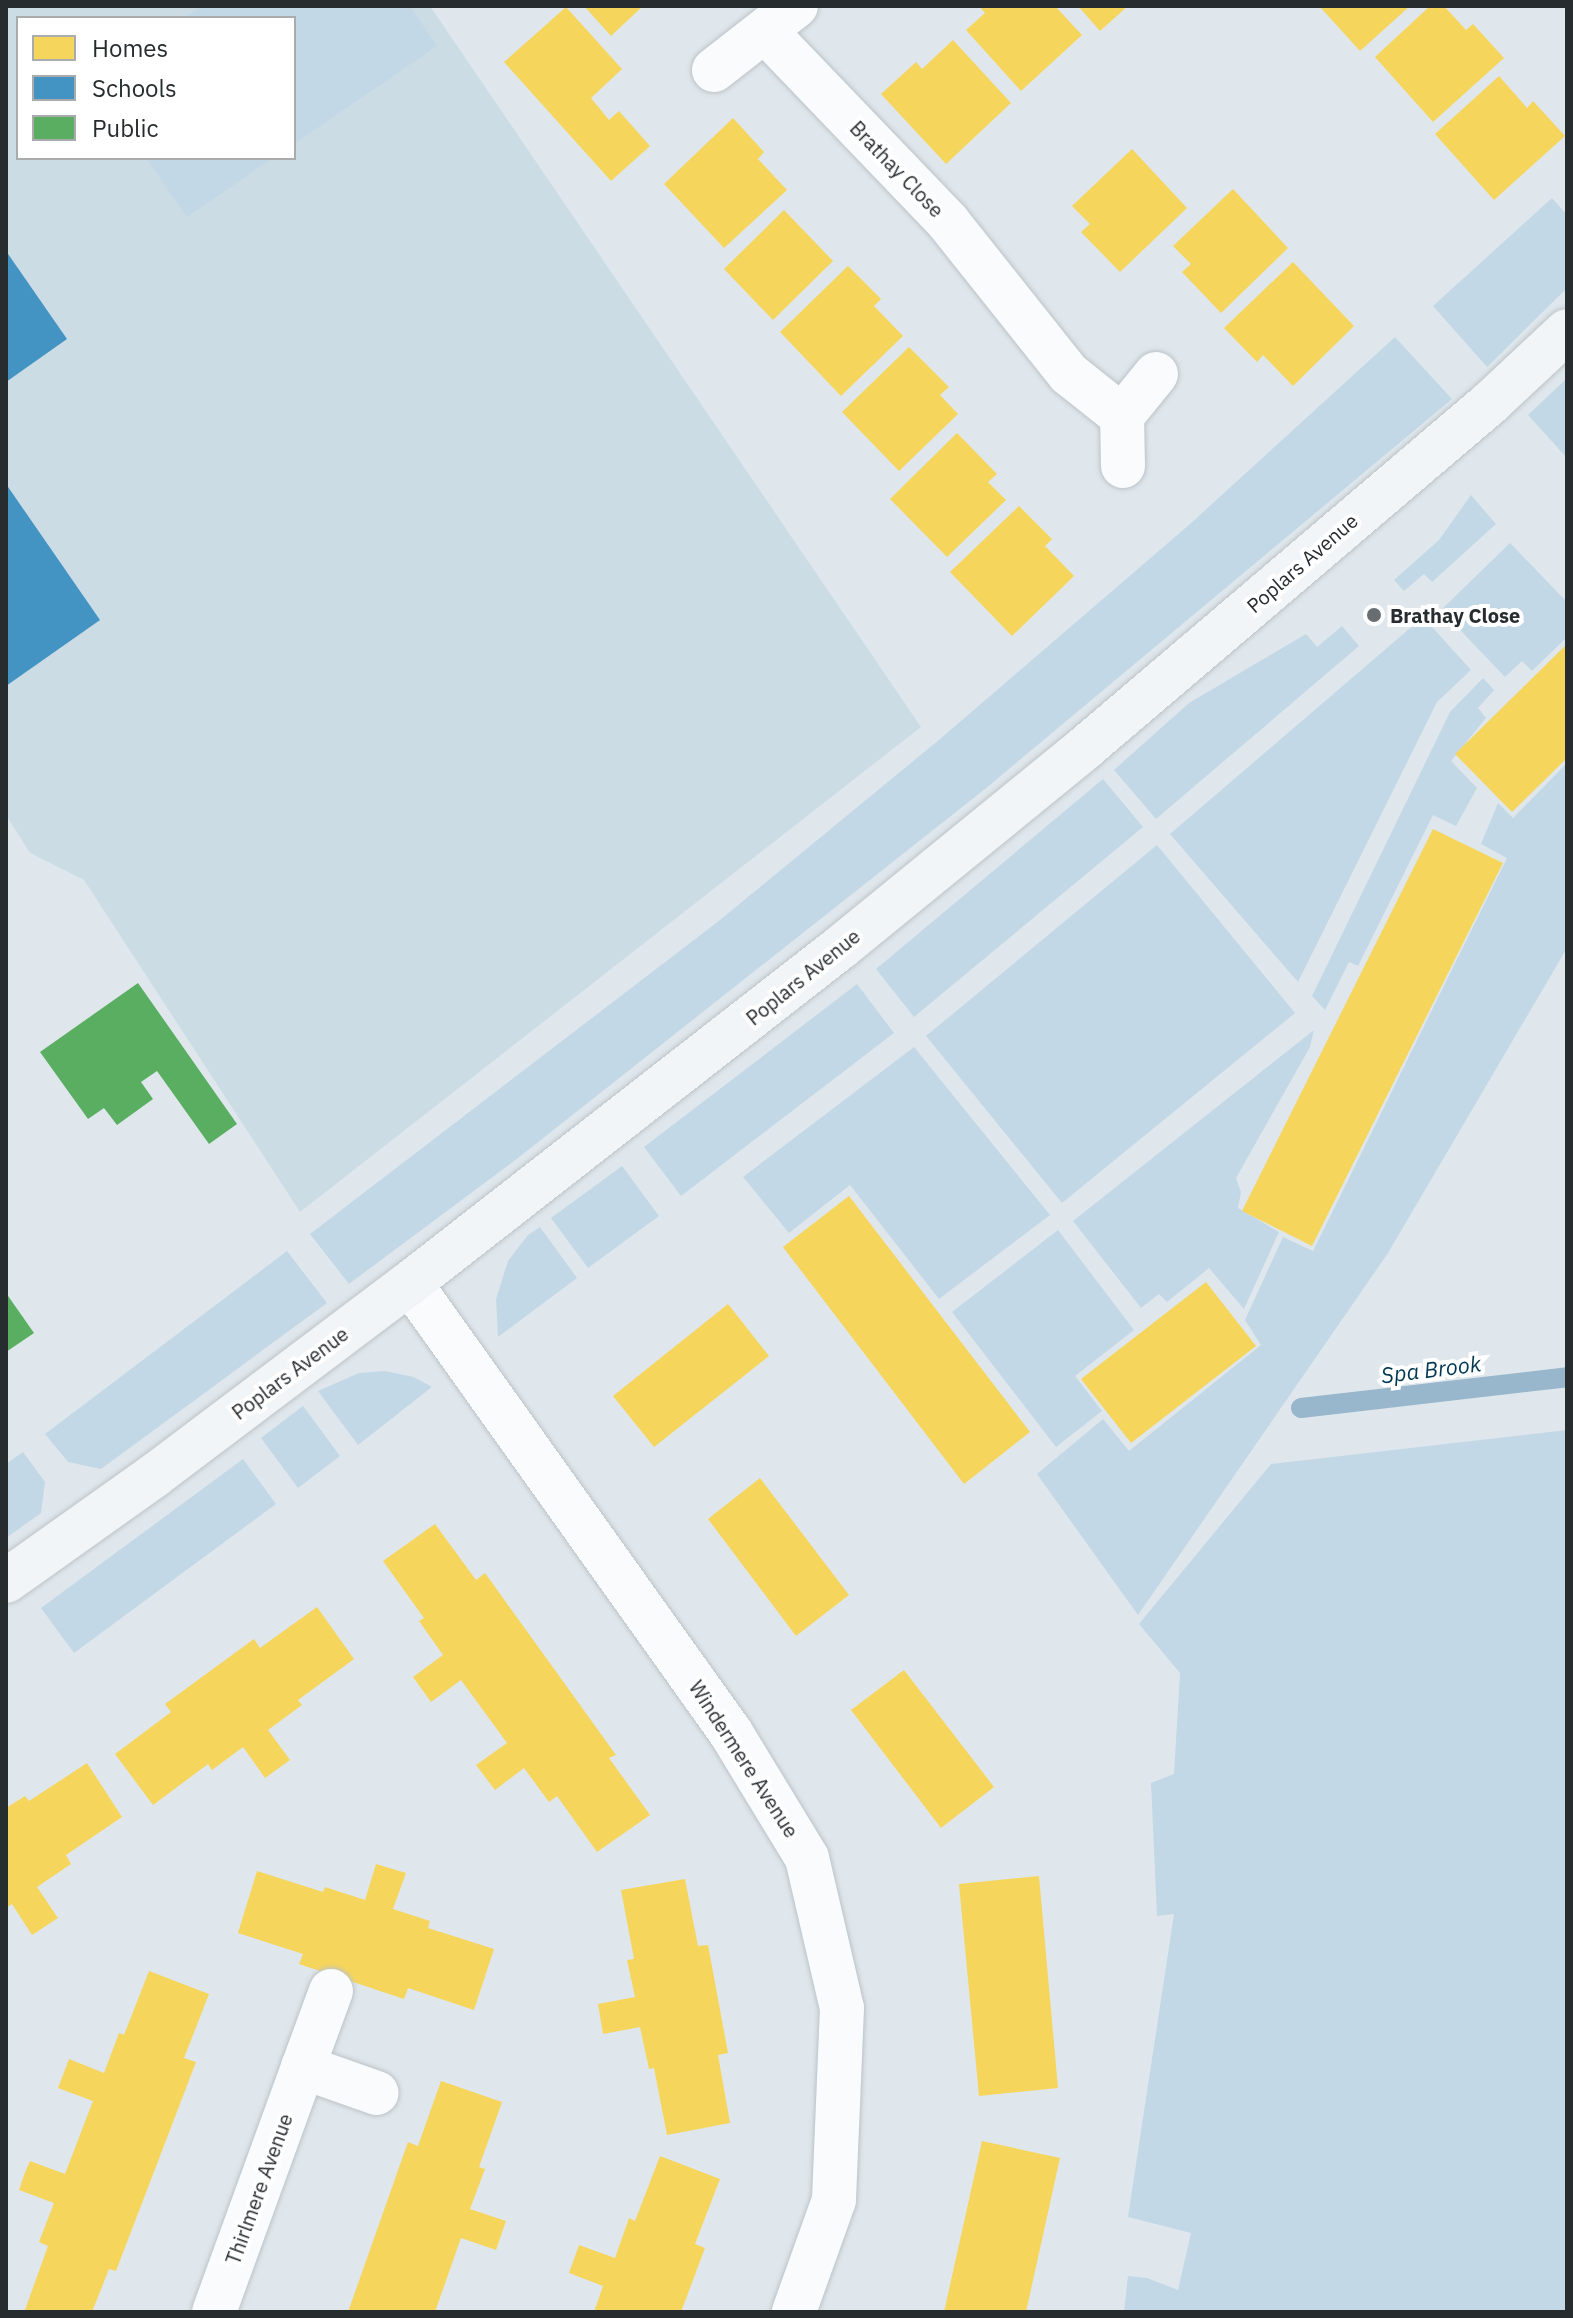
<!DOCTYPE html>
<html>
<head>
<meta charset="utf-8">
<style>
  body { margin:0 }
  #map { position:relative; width:1573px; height:2318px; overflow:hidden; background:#dfe7ec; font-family:"IBM Plex Sans",sans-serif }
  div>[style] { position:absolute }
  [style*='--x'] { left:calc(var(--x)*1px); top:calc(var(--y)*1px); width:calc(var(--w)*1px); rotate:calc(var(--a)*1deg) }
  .built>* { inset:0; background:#ccdce5 }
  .green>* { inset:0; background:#c2d8e6 }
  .homes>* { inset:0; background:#f6d55c }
  .schools>* { inset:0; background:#4393c3 }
  .public>* { inset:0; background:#5aae61 }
  .stream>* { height:20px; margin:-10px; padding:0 10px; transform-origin:10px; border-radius:10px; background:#98b7cc }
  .roads { filter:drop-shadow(0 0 2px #bdc3c7) drop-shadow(0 0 2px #bdc3c7) }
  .street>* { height:44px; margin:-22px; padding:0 22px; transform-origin:22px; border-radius:22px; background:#fafbfc }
  .secondary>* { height:44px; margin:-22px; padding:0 22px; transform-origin:22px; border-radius:22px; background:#f1f5f7 }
  .dots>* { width:22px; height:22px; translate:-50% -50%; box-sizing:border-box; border:4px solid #fff; border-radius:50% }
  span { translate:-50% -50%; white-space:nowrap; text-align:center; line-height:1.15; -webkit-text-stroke:8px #fff; paint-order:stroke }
  .street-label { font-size:20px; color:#272c2f }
  .poi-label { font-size:20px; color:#272c2f; font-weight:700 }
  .left { translate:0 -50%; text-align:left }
  .water-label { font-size:22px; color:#003853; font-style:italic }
  .frame { position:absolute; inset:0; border:8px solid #272c2f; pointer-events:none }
  .legend { position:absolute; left:16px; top:16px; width:280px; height:144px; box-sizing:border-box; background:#fff; border:2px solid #a9abac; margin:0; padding:10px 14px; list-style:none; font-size:24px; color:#272c2f }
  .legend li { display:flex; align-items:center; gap:16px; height:40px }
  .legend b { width:40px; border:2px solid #a9abac }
</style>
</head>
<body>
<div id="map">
  <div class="built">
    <i style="clip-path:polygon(evenodd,6px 6px,430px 6px,921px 727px,300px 1212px,84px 880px,30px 853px,6px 815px,6px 6px,18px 18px,294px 18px,294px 158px,18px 158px,18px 18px)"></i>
  </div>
  <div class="green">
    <i style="clip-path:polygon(201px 6px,410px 6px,437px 46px,294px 144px,294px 18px,184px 18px)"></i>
    <i style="clip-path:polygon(146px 158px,273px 158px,187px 217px)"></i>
    <i style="clip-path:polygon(1552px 198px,1567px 215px,1567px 288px,1487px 367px,1433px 306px)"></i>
    <i style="clip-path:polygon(1395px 337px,1452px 399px,985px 789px,518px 1158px,349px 1284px,310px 1234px,720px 920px,940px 739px,1190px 524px)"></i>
    <i style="clip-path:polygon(1567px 378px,1567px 458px,1528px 415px)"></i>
    <i style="clip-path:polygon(1471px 495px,1496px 524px,1432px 582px,1424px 574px,1404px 591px,1394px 580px,1439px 540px)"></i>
    <i style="clip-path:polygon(1510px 543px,1567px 602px,1567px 637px,1532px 671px,1522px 661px,1505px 677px,1441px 610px)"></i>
    <i style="clip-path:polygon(1423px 617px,1471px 670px,1437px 702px,1298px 982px,1170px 834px)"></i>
    <i style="clip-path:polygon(1342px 626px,1359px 646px,1156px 819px,1114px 770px,1189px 703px,1306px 634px,1317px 647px)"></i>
    <i style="clip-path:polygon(1483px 678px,1494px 690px,1478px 708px,1486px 718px,1451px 761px,1477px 788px,1456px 826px,1433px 815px,1358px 966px,1349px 962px,1325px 1010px,1312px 996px,1450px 712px)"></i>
    <i style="clip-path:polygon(1567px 763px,1567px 948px,1388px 1253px,1138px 1615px,1037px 1474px,1103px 1419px,1129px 1451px,1261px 1345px,1245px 1320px,1283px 1237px,1313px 1251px,1507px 858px,1481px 844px,1498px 803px,1513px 818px)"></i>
    <i style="clip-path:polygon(1103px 779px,1143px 827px,914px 1017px,876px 969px)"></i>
    <i style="clip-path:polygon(1157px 845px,1295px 1013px,1062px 1203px,926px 1036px)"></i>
    <i style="clip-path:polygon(857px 984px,894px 1033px,681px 1196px,644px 1147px)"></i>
    <i style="clip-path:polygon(1314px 1030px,1310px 1047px,1236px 1178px,1241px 1192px,1238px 1208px,1279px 1232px,1244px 1309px,1209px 1268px,1167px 1302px,1159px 1294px,1141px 1308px,1073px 1221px)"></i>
    <i style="clip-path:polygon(914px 1047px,1050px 1215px,939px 1299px,850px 1185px,789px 1233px,743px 1177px)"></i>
    <i style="clip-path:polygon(622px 1166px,659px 1216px,588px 1268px,551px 1218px)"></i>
    <i style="clip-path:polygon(540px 1227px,577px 1278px,498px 1337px,496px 1299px,508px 1261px,528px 1235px)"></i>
    <i style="clip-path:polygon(1058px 1230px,1134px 1330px,1075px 1376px,1102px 1411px,1056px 1447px,952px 1312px)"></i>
    <i style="clip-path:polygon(287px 1251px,327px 1303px,101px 1469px,68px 1462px,45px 1434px)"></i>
    <i style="clip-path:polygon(385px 1371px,414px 1377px,432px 1387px,358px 1445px,318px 1391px,359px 1373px)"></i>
    <i style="clip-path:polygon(303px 1406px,340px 1456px,298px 1488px,261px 1438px)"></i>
    <i style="clip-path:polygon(1567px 1430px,1567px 2312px,1124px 2312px,1128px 2276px,1147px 2278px,1178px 2290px,1191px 2233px,1128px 2217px,1174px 1914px,1157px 1916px,1151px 1783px,1174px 1774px,1180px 1673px,1139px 1624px,1271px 1464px)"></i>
    <i style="clip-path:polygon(23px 1452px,45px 1482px,41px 1513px,6px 1538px,6px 1464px)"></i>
    <i style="clip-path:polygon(243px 1459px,276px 1504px,74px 1653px,41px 1608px)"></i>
  </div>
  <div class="homes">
    <i style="clip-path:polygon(584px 6px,643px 6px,611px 36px)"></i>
    <i style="clip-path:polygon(979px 6px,1055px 6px,1082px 35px,1021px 91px,966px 30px,985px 13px)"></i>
    <i style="clip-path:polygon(1078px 6px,1128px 6px,1100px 31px)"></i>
    <i style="clip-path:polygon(1319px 6px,1410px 6px,1360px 51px)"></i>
    <i style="clip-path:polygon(1430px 6px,1444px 6px,1466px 30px,1473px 24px,1504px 58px,1433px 122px,1375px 57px)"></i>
    <i style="clip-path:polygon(566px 7px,622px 69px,591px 98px,609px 120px,619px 111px,650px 146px,611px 181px,504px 62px)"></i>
    <i style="clip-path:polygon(953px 40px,1011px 103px,946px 164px,881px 94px,916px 62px,922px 69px)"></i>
    <i style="clip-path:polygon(1499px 76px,1527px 108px,1533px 101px,1565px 136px,1494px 200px,1435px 134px)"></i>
    <i style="clip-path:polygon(733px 118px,764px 152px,758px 159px,787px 190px,724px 248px,664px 184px)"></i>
    <i style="clip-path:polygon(1132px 149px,1187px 208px,1120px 272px,1081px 232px,1090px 224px,1072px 206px)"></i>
    <i style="clip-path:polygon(1233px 189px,1288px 248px,1221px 313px,1182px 272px,1191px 264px,1173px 246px)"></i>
    <i style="clip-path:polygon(784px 210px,833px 261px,773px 320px,724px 269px)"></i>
    <i style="clip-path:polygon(1293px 262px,1354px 326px,1293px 386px,1263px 355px,1257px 362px,1224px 328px)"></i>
    <i style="clip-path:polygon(848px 266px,881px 299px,874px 306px,903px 336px,841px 396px,780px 332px)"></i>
    <i style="clip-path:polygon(909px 347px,949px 387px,940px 395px,958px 414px,899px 471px,842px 412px)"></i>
    <i style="clip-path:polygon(957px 433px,997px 474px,988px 482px,1006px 500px,947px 557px,890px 499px)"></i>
    <i style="clip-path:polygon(1019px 506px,1052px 539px,1045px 546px,1074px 576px,1012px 636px,950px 572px)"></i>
    <i style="clip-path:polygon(1567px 644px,1567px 758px,1512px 812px,1455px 754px)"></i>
    <i style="clip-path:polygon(1433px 829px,1503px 863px,1312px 1246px,1242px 1211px)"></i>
    <i style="clip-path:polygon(849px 1196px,1030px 1432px,964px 1484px,783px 1247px)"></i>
    <i style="clip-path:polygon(1206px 1282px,1256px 1346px,1131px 1443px,1081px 1379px)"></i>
    <i style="clip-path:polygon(728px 1304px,769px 1356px,654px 1447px,613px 1396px)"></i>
    <i style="clip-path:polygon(760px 1478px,849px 1595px,796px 1636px,708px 1519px)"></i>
    <i style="clip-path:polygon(435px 1524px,476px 1580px,485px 1573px,616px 1755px,609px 1758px,650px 1815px,597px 1852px,557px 1796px,549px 1802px,524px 1768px,495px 1790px,476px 1765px,507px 1743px,461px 1680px,431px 1702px,413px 1677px,443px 1655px,419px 1621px,424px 1618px,383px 1561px)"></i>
    <i style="clip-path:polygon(317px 1607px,354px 1659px,298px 1700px,302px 1705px,268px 1730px,290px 1760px,265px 1778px,243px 1747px,212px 1770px,208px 1764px,153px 1805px,115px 1754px,171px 1712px,165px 1704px,254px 1639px,260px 1648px)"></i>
    <i style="clip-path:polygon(904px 1670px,994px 1787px,941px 1828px,851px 1710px)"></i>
    <i style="clip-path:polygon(87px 1763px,122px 1817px,66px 1855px,71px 1864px,37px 1887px,58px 1918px,32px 1935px,12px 1904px,6px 1908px,6px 1808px,25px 1796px,29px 1801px)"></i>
    <i style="clip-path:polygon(376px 1864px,406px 1873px,393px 1909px,430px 1921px,428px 1928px,494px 1949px,474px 2010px,408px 1988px,404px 1999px,299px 1964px,303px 1954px,238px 1933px,257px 1871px,323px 1892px,325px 1887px,365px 1900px)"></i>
    <i style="clip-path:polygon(1039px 1876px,1058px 2088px,979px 2096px,959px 1884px)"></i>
    <i style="clip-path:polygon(685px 1879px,698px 1946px,708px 1945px,728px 2053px,718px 2055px,730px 2123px,667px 2135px,654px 2068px,649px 2069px,640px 2027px,603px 2034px,598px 2004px,635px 1997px,627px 1960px,634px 1959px,621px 1890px)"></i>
    <i style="clip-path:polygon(149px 1971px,209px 1994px,184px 2058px,196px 2062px,116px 2271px,109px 2269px,92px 2312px,29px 2312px,25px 2310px,48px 2246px,39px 2242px,54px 2203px,19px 2190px,24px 2175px,30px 2161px,65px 2174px,93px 2101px,58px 2088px,69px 2059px,104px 2073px,119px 2033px,124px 2035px)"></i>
    <i style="clip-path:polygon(441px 2081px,502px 2102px,479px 2167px,485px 2169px,470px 2209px,506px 2221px,496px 2250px,461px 2238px,435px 2312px,348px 2312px,408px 2142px,418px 2146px)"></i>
    <i style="clip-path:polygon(982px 2141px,1060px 2158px,1026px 2312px,944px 2312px)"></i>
    <i style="clip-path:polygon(660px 2156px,720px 2179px,695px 2244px,705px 2248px,681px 2312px,594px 2312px,603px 2286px,569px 2273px,579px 2245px,615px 2258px,629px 2218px,635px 2221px)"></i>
  </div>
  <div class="schools">
    <i style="clip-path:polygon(6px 251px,67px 339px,6px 382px)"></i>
    <i style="clip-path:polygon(6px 484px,100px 620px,6px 686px)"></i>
  </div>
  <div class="public">
    <i style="clip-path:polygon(138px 983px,237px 1124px,209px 1144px,157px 1071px,141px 1082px,153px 1099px,117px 1125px,104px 1108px,88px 1119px,40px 1052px)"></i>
    <i style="clip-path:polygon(6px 1293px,34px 1333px,6px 1352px)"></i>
  </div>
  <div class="stream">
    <i style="--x:1301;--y:1408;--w:268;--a:-6.6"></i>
  </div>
  <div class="roads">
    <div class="street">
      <i style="--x:765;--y:31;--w:265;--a:46.2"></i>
      <i style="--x:948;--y:222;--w:194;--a:51.5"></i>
      <i style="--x:1069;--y:374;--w:68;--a:38.4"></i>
      <i style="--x:714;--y:70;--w:104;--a:-38"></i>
      <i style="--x:1123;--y:466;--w:50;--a:-91.1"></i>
      <i style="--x:1122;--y:416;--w:54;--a:-51"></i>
      <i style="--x:410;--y:1283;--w:553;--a:54.5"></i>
      <i style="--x:731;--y:1733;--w:146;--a:58.7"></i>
      <i style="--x:807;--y:1858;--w:154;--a:76.9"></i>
      <i style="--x:842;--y:2008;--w:192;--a:92.4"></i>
      <i style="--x:834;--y:2200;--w:119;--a:109.7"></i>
      <i style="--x:331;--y:1991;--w:81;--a:110.2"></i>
      <i style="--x:303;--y:2067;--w:78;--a:19.4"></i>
      <i style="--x:214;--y:2312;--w:261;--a:-70"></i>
    </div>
    <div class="secondary">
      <i style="--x:6;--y:1581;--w:183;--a:-35.4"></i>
      <i style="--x:155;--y:1475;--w:319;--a:-37"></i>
      <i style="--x:410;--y:1283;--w:546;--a:-37.94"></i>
      <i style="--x:841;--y:947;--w:316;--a:-39.2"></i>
      <i style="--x:1086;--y:747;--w:531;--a:-40.41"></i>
      <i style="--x:1490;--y:403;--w:105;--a:-43.1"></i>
    </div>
  </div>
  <div class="dots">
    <i style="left:1374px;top:615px;background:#676d71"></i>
  </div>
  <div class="street-label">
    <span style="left:897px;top:169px;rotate:46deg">Brathay Close</span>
    <span style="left:1302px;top:563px;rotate:-41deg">Poplars Avenue</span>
    <span style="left:803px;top:977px;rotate:-39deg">Poplars Avenue</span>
    <span style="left:290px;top:1373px;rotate:-37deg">Poplars Avenue</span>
    <span style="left:744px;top:1759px;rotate:57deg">Windermere Avenue</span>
    <span style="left:259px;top:2189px;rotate:-70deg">Thirlmere Avenue</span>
  </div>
  <div class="poi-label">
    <span class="left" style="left:1390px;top:615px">Brathay Close</span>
  </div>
  <div class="water-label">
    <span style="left:1431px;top:1369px;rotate:-7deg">Spa Brook</span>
  </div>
  <div class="frame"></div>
  <ul class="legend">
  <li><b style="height:22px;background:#f6d55c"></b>Homes</li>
  <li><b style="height:22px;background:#4393c3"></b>Schools</li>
  <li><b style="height:22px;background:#5aae61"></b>Public</li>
  </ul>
</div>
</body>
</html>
